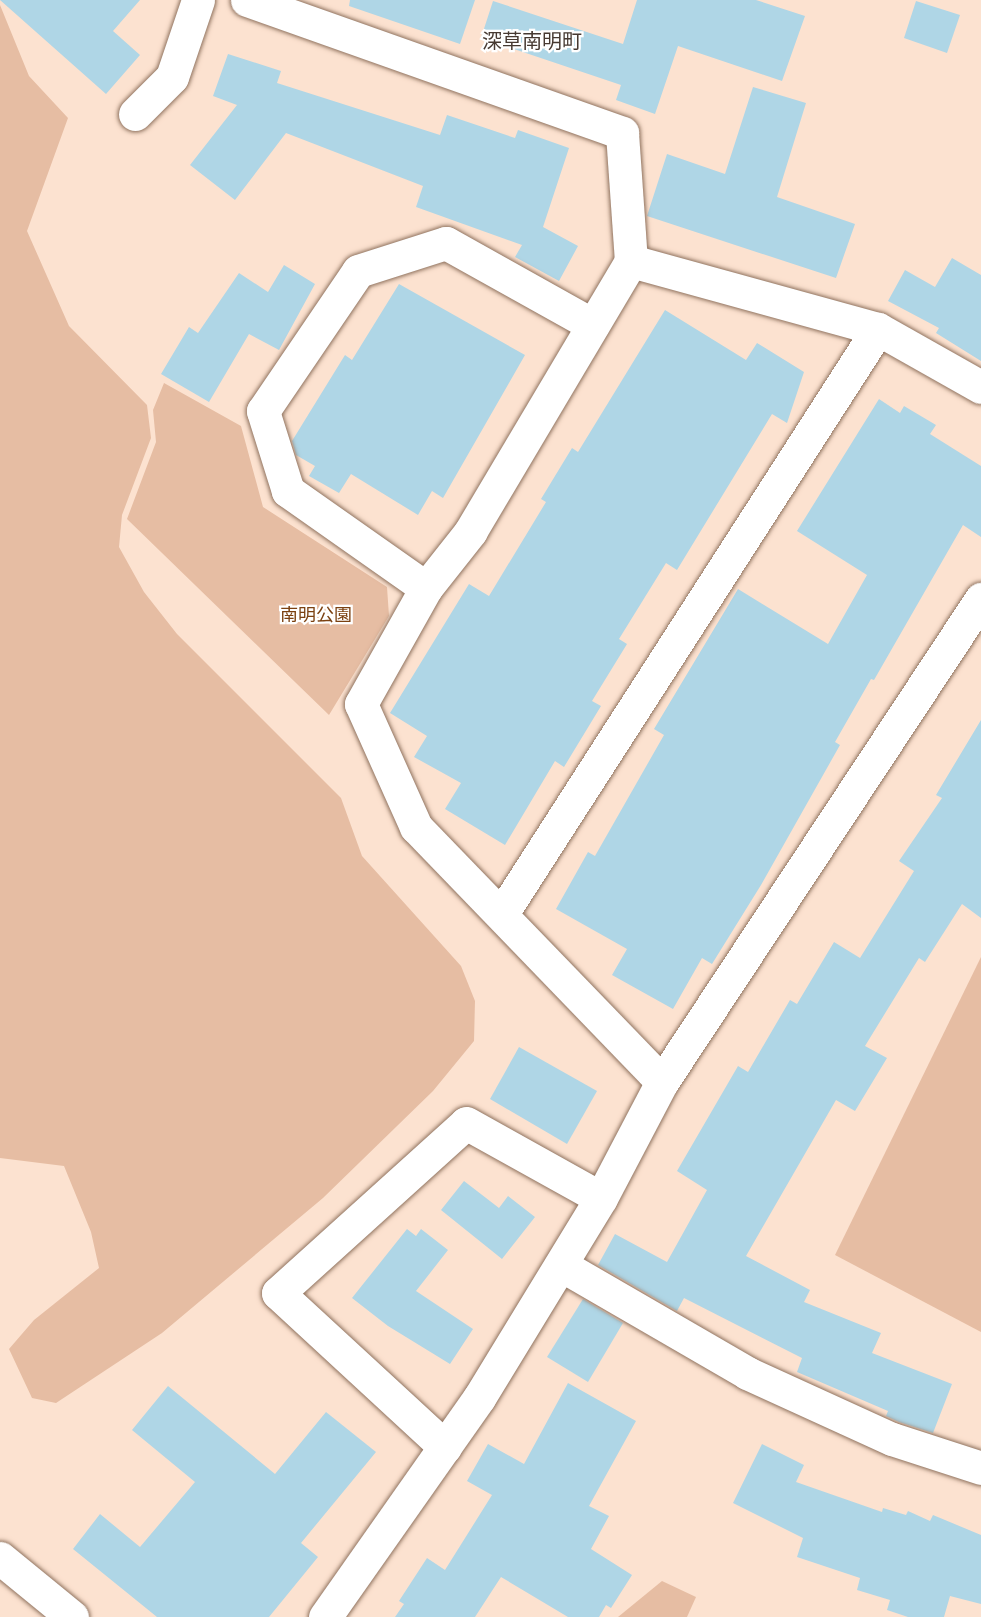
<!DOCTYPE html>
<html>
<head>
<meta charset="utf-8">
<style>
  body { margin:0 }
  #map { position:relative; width:981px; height:1617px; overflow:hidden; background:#fce2d0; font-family:Quicksand,"Noto Sans JP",sans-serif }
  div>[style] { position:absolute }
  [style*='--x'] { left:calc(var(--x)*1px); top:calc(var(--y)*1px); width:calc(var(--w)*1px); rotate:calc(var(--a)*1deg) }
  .green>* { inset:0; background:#e6bda3 }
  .building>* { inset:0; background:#afd6e6 }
  .roads { filter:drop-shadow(0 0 2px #90735f) drop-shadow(0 0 2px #90735f) }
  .street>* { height:33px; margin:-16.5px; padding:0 16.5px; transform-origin:16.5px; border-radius:16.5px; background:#fff }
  span { translate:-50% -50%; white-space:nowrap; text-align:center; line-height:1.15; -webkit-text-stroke:4.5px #fff; paint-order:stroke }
  .park-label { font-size:18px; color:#7b4111 }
  .neighbourhood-label { font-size:20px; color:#463931 }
</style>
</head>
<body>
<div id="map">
  <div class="green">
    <i style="clip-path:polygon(0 5px,29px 76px,68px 118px,27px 231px,69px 326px,147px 405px,151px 438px,122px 515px,119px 547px,144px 592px,177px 634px,341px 798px,362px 856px,461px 966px,475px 1001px,474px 1041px,433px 1091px,323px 1198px,162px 1333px,56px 1403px,32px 1398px,9px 1349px,34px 1320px,99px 1268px,91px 1232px,64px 1166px,0 1158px)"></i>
    <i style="clip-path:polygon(164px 383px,241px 426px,263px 507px,387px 587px,389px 616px,329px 715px,127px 519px,156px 442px,153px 410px)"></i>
    <i style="clip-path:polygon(981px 957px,981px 1332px,835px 1255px)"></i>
    <i style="clip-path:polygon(662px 1581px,696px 1597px,687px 1617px,618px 1617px)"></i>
  </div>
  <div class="building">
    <i style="clip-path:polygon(0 0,140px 0,113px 31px,140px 55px,106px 94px)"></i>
    <i style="clip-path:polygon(350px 0,475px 0,460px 44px,349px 6px)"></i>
    <i style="clip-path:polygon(637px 0,756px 0,805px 16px,782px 81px,678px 46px,655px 114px,616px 100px,621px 85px,481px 38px,493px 1px,623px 44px)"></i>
    <i style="clip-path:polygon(916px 1px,960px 15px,947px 53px,904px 38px)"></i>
    <i style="clip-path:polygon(228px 54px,281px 71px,277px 83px,440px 135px,447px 115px,515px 138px,518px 130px,569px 148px,543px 227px,578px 246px,559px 281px,515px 257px,522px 245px,416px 207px,423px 186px,286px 133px,235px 200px,190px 165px,237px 105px,213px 96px)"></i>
    <i style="clip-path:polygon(753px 87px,806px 103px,777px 197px,855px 224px,836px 278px,647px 216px,667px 154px,725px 174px)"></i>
    <i style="clip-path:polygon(952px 258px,981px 275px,981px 361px,936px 333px,939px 328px,888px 301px,905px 270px,935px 287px)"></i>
    <i style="clip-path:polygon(284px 265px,315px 284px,279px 350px,249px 334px,209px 402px,161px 374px,189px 327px,198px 333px,239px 273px,268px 292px)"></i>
    <i style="clip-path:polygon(399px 284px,525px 355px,443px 498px,432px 491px,418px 515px,351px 474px,339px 493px,309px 476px,315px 466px,296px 455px,292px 441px,345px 355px,352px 360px)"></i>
    <i style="clip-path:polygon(665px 310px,746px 360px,757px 343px,804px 372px,787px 423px,772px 414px,677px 570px,666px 563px,619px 639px,627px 644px,592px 701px,601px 706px,564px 767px,555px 761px,505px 845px,445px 809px,461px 783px,414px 757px,427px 736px,390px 713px,469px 584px,489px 596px,546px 502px,541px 499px,572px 448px,578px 452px)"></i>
    <i style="clip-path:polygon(879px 399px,900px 413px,904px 406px,936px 425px,930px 434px,981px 466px,981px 537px,963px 525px,874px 680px,871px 679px,835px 742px,840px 745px,761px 885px,712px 964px,702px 958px,673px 1009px,612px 975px,627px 949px,556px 909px,588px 852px,595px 856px,664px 735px,654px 729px,738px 589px,828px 644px,867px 575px,797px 531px)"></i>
    <i style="clip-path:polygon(981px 720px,981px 918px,962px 904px,925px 962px,919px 958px,865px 1046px,887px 1058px,855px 1111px,836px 1100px,746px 1256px,810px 1290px,804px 1302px,881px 1333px,872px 1353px,952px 1384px,933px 1433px,899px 1422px,886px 1416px,888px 1411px,797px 1372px,802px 1358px,684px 1298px,677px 1311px,598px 1265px,615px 1234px,667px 1262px,707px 1190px,677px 1171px,738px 1066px,748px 1072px,790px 1000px,797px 1004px,834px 942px,860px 958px,914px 871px,899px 861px,942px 798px,936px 795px)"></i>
    <i style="clip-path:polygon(519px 1047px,597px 1091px,567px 1144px,490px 1099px)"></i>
    <i style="clip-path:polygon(464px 1181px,499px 1208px,508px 1196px,535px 1217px,502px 1259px,441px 1210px)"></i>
    <i style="clip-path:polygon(407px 1229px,416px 1236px,421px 1229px,448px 1250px,416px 1291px,473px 1329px,450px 1364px,388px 1326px,352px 1298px)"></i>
    <i style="clip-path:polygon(583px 1299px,623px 1323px,588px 1382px,547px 1357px)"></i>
    <i style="clip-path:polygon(568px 1383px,636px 1421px,589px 1506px,609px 1516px,591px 1549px,632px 1575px,611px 1608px,606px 1605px,599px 1617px,568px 1617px,501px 1577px,475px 1617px,395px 1617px,404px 1604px,399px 1601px,427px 1558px,445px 1570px,492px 1495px,467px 1481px,488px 1444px,524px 1464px)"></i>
    <i style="clip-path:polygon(168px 1386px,275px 1474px,326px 1412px,376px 1452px,301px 1543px,318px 1557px,269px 1617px,157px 1617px,73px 1549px,100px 1514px,140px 1547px,195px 1482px,132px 1430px)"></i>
    <i style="clip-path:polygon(762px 1444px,804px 1465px,796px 1482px,882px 1512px,883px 1508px,906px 1515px,908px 1511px,930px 1521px,933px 1515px,981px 1535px,981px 1604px,950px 1596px,944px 1617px,908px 1617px,887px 1610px,890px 1600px,857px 1590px,860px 1578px,797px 1557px,803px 1538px,733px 1503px)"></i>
  </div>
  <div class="roads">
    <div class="street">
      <i style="--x:247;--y:0;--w:398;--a:19.5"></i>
      <i style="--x:622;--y:133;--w:128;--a:86"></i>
      <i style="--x:631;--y:261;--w:314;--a:120.7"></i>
      <i style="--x:471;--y:531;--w:73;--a:128.3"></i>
      <i style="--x:426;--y:588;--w:133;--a:119.3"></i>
      <i style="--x:361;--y:704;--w:135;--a:65.9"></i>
      <i style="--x:416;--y:827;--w:354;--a:46"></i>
      <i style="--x:135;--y:114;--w:52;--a:-45"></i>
      <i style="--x:172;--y:77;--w:81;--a:-71.3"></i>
      <i style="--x:631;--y:261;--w:256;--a:15.4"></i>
      <i style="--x:878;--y:329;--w:118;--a:29.4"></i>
      <i style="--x:426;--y:588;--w:169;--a:-144.9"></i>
      <i style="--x:288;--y:491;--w:84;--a:-107.4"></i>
      <i style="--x:263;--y:411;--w:169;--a:-55.8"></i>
      <i style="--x:358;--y:271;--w:92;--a:-17.7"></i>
      <i style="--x:446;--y:243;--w:168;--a:29.2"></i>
      <i style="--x:503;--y:912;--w:693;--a:-57.25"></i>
      <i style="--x:561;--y:1265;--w:215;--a:30.1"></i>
      <i style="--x:747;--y:1373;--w:159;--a:24.5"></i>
      <i style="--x:892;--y:1439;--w:94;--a:18"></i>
      <i style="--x:445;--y:1447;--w:227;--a:-137.3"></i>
      <i style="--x:278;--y:1293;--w:253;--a:-42.1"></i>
      <i style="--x:466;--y:1123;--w:154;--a:29.1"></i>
      <i style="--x:0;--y:1558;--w:93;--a:39.3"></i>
      <i style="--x:325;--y:1617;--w:268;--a:-54.9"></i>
      <i style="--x:479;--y:1398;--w:234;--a:-58.6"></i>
      <i style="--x:601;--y:1198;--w:131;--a:-62.3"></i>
      <i style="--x:662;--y:1082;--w:579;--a:-56.56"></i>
    </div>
  </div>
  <div class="park-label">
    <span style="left:316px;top:615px">南明公園</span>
  </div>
  <div class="neighbourhood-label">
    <span style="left:532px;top:40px">深草南明町</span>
  </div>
</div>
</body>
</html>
